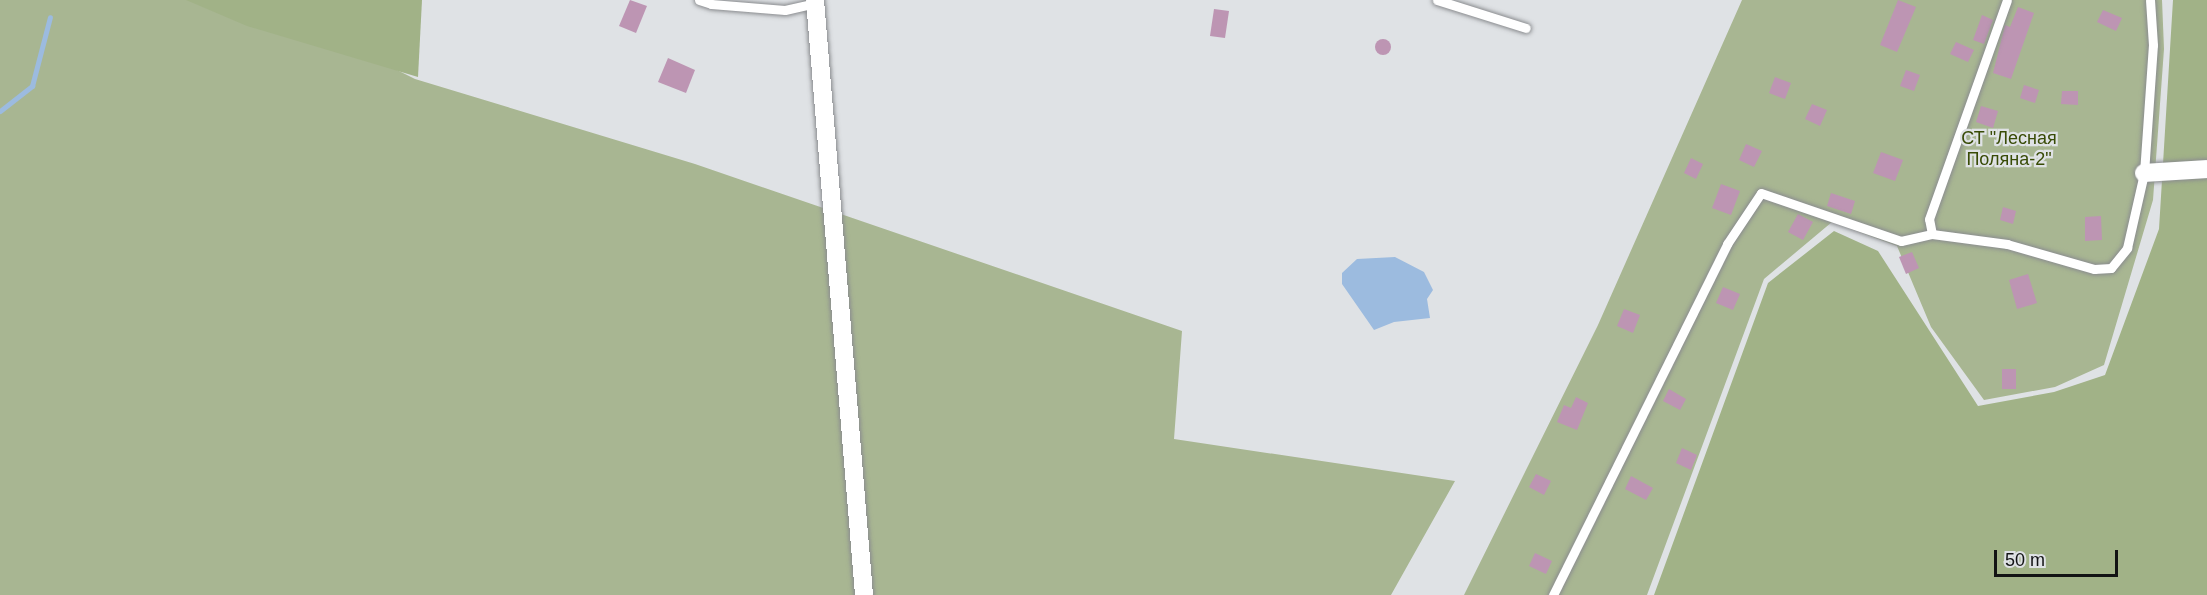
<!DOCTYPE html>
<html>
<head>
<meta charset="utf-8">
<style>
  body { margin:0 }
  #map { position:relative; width:2207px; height:595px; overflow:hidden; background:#dfe2e5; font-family:Arial,sans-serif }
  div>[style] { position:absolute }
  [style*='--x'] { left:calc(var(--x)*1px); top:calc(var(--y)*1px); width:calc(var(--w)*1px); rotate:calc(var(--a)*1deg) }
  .green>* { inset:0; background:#a8b692 }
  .forest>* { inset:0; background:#a1b287 }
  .water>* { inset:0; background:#9cbbdf }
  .stream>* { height:5px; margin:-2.5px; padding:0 2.5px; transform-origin:2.5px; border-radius:2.5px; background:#9cbbdf }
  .building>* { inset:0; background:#bd95b3 }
  .round { border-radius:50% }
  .roads { filter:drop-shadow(0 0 2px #8a8c8f) drop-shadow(0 0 2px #8a8c8f) }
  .service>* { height:9px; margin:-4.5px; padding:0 4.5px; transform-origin:4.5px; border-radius:4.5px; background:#fff }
  .minor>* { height:18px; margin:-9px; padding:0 9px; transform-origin:9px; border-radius:9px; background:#fff }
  span { translate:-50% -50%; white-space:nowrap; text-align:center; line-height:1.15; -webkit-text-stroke:4.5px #dfe2e5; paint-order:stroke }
  .park-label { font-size:18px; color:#384b06 }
  .scale { position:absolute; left:1994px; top:550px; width:124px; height:27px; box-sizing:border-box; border:3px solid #121314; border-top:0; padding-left:8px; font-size:18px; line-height:21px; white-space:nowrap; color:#121314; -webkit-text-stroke:4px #dfe2e5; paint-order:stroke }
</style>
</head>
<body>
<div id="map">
  <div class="green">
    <i style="clip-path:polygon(0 0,257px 0,415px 79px,695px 164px,1182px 331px,1174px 439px,1455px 481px,1391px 595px,0 595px)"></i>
    <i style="clip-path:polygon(1742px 0,2162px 0,2164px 49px,2153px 200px,2104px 365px,2055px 387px,1984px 400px,1931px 327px,1897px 246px,1832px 222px,1764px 279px,1647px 595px,1464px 595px,1598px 325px)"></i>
  </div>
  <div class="forest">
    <i style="clip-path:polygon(186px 0,422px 0,418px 77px,247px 26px)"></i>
    <i style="clip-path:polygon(2173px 0,2207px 0,2207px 595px,1654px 595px,1768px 283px,1834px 231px,1878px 251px,1978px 406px,2054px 392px,2105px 375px,2159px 229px)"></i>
  </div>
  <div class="water">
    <i style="clip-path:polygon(1395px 257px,1424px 272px,1433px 290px,1427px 299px,1430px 318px,1394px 322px,1374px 330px,1342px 284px,1342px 273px,1357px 259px)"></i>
  </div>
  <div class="stream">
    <i style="--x:0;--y:111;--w:41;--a:-38"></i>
    <i style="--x:32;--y:86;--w:71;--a:-75.4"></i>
  </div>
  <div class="building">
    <i style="clip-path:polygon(630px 0,647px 6px,636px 33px,619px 26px)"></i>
    <i style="clip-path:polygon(1898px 0,1916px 7px,1897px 52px,1880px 45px)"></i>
    <i style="clip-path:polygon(2018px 7px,2034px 13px,2011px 79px,1993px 73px,2005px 25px,2010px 27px)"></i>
    <i style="clip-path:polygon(1214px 9px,1229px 11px,1225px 38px,1210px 36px)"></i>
    <i style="clip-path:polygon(2103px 10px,2122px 18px,2116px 31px,2097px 22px)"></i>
    <i style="clip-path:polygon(1982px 15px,1993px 20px,1984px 44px,1973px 40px)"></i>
    <i class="round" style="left:1375px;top:39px;width:16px;height:16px"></i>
    <i style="clip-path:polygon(1956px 42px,1974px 50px,1968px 62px,1950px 54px)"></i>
    <i style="clip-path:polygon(668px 58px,695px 70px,686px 93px,658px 82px)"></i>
    <i style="clip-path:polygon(1906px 70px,1920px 75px,1914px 91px,1900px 86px)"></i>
    <i style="clip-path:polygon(1775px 77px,1791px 83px,1785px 99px,1769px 93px)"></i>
    <i style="clip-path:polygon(2024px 85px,2039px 90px,2035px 103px,2020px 98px)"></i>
    <i style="clip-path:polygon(2062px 91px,2078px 91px,2078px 105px,2061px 104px)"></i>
    <i style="clip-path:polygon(1812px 104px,1827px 110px,1820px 126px,1805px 119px)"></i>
    <i style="clip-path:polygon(1981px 106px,1998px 111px,1993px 128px,1976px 122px)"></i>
    <i style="clip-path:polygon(1746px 144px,1762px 151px,1754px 167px,1739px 160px)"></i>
    <i style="clip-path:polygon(1881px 152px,1903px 160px,1895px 181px,1873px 173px)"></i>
    <i style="clip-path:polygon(1691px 158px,1703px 164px,1696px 179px,1684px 173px)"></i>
    <i style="clip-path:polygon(1721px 184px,1740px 191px,1731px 215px,1712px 208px)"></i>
    <i style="clip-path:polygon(1831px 193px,1855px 201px,1851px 214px,1827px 206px)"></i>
    <i style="clip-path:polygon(2003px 207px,2016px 211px,2013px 224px,2000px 220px)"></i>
    <i style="clip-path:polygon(1798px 214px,1813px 222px,1803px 240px,1788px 232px)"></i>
    <i style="clip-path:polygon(2101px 216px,2102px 240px,2085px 241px,2085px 217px)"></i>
    <i style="clip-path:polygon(1912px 252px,1919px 268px,1906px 274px,1899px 257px)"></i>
    <i style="clip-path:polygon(2028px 274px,2037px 303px,2017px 309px,2009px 280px)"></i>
    <i style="clip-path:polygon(1723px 287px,1740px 294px,1733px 310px,1716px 303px)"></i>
    <i style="clip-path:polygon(1624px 309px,1640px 315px,1633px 333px,1617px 326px)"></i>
    <i style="clip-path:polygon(2002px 369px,2016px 369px,2016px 389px,2002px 389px)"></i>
    <i style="clip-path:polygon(1669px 389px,1686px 399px,1680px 410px,1663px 401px)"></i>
    <i style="clip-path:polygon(1576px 397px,1588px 403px,1577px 430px,1557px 422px,1564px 405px,1571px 408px)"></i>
    <i style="clip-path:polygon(1682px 448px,1697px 455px,1691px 470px,1676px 463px)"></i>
    <i style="clip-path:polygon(1536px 474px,1551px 481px,1544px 495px,1529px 487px)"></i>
    <i style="clip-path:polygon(1631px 476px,1653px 488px,1646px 500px,1625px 489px)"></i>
    <i style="clip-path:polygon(1535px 553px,1552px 561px,1546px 574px,1529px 566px)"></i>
  </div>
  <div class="roads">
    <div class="service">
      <i style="--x:699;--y:0;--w:13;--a:18"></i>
      <i style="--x:711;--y:4;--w:74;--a:4.6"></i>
      <i style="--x:785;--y:10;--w:31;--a:-13"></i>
      <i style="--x:1437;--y:0;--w:93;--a:17.5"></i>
      <i style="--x:1932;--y:234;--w:15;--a:-101"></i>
      <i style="--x:1929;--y:219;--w:232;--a:-70.4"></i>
      <i style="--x:1553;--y:595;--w:392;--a:-63.6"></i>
      <i style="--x:1727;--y:244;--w:61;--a:-56.3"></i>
      <i style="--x:1761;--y:193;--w:148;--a:18.9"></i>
      <i style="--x:1901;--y:241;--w:32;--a:-13"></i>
      <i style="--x:1932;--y:234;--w:76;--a:7.6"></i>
      <i style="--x:2007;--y:244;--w:91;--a:16"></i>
      <i style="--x:2094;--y:269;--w:17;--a:-3"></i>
      <i style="--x:2111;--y:268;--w:26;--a:-51"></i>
      <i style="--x:2127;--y:248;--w:77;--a:-77.2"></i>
      <i style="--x:2144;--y:173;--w:128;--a:-86"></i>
      <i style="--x:2153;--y:45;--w:45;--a:-93.8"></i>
    </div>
    <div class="minor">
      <i style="--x:815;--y:0;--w:597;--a:85.29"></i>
      <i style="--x:2144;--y:173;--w:63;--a:-3.6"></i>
    </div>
  </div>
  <div class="park-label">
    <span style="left:2009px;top:149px">СТ "Лесная<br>Поляна-2"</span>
  </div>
  <div class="scale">50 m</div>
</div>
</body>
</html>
